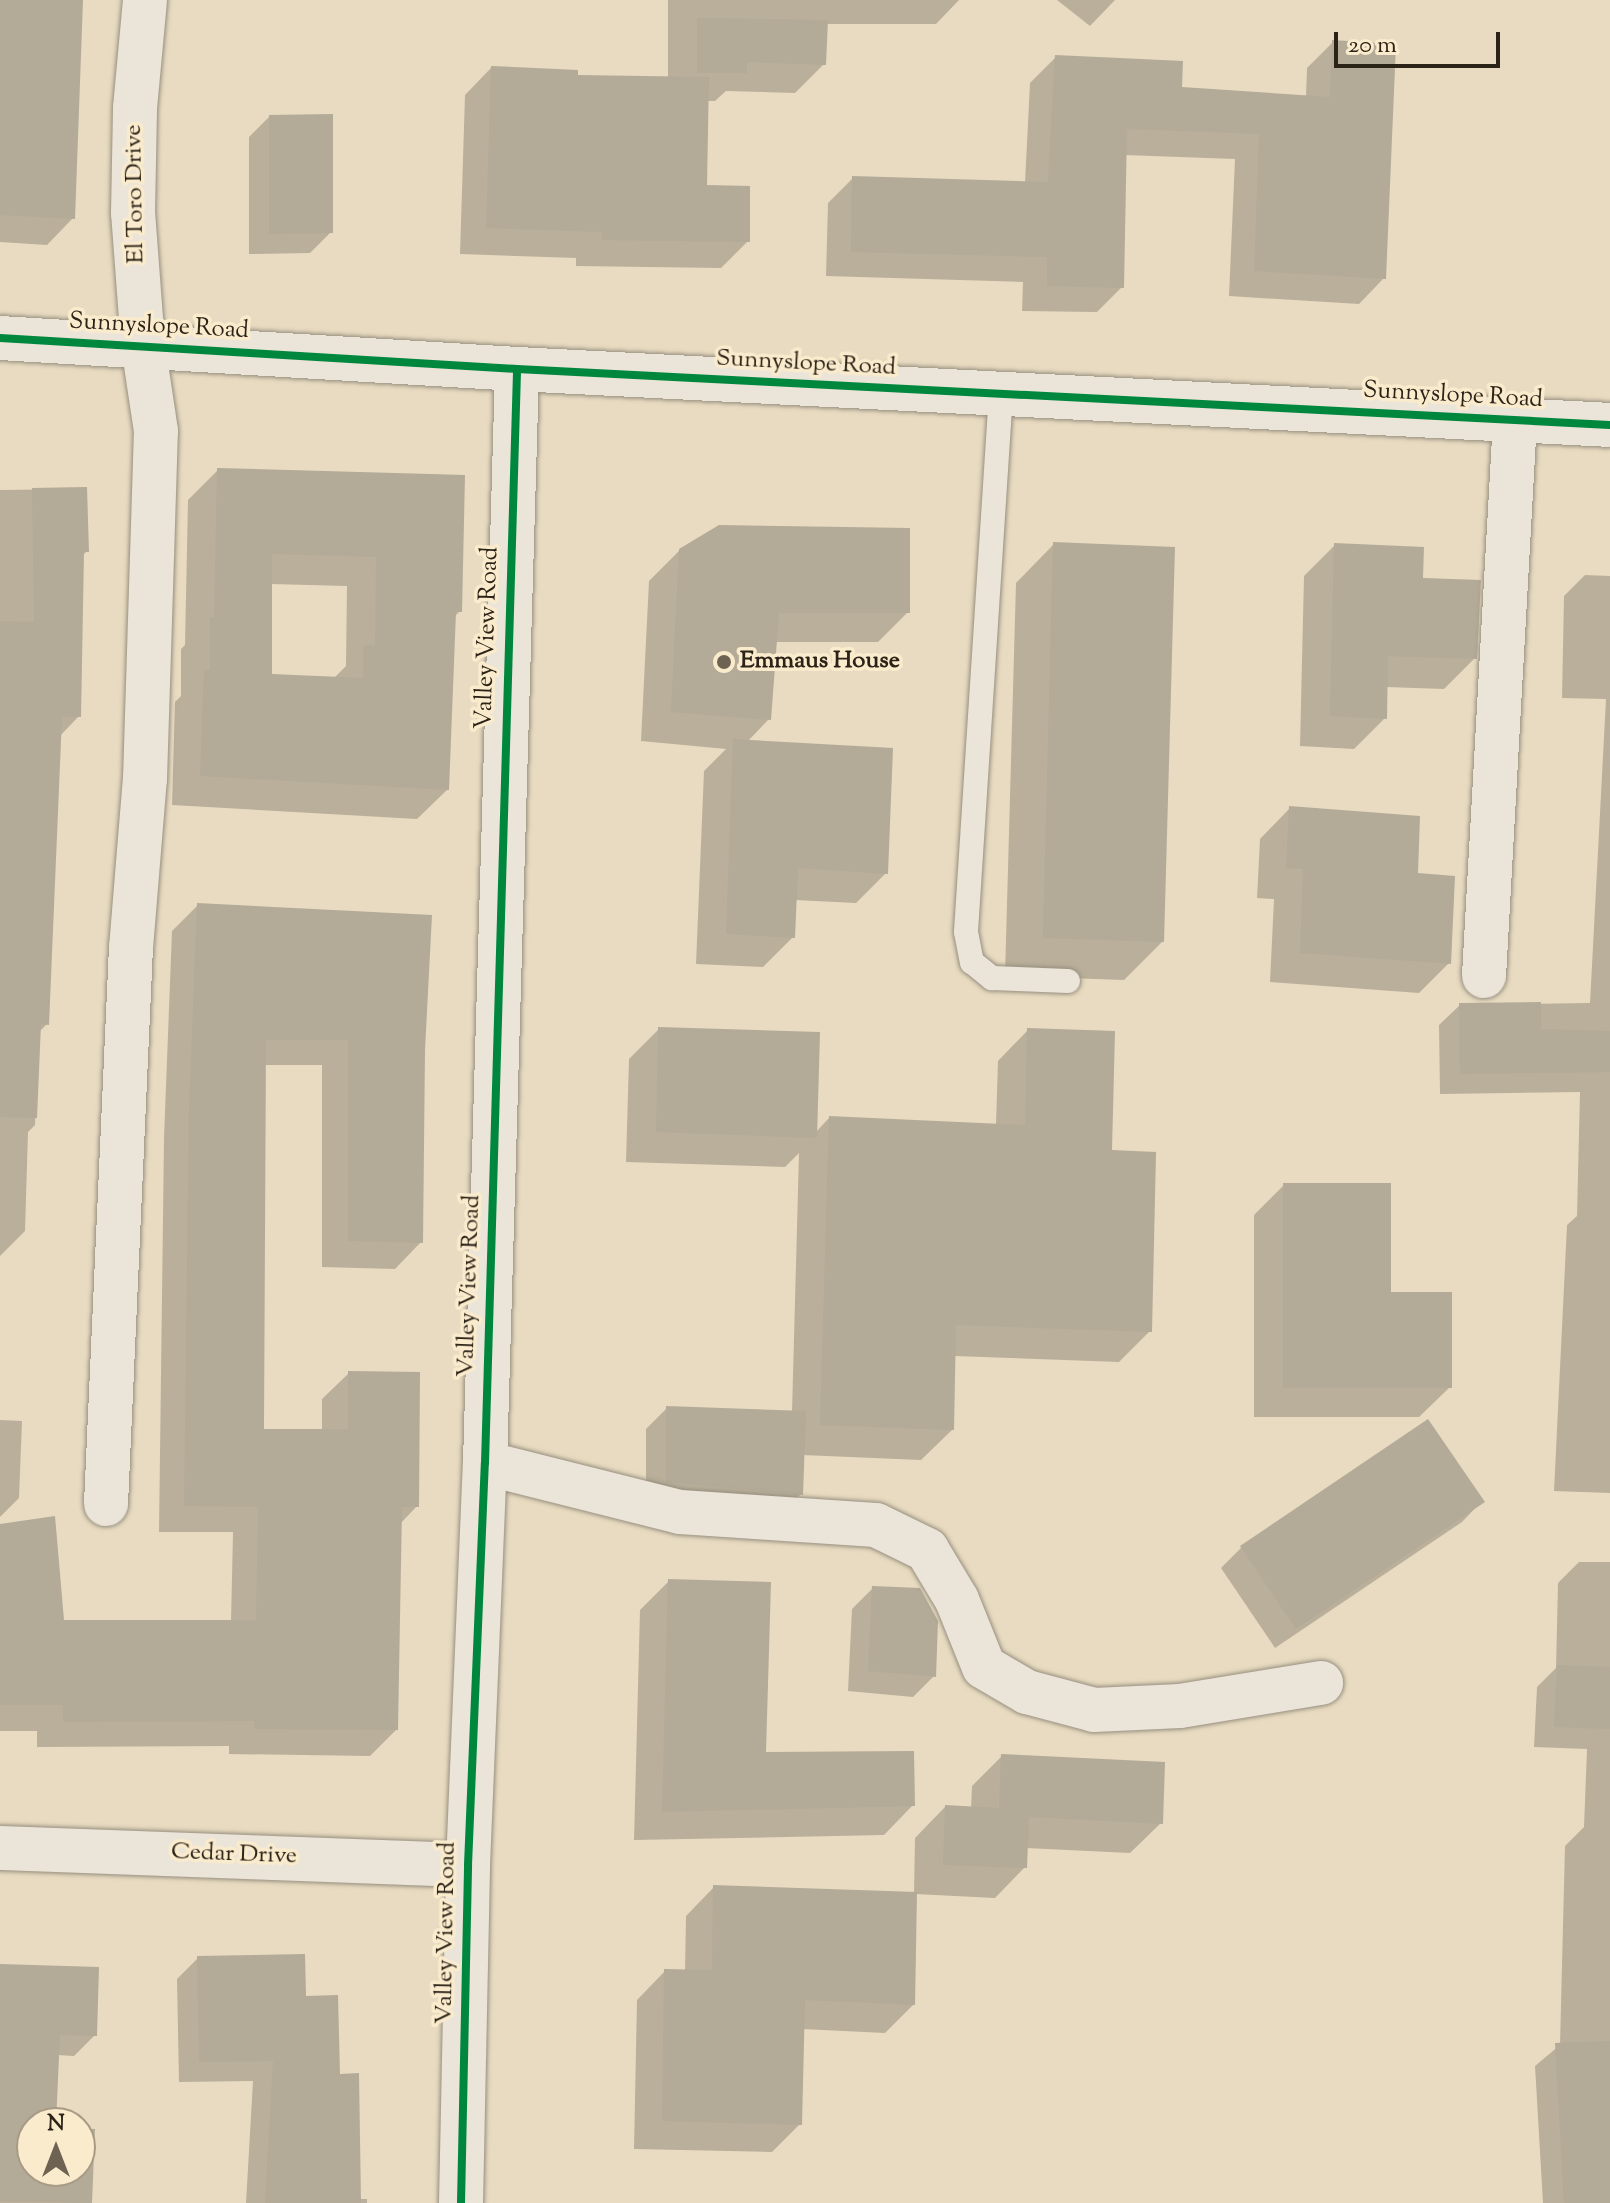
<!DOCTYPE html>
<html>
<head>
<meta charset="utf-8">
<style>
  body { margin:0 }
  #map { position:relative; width:1610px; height:2203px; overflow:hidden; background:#e8dbc1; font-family:"Sorts Mill Goudy",serif }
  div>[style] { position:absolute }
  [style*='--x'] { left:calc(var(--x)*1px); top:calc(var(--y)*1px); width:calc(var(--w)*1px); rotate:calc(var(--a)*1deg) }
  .shadow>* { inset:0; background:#0003 }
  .building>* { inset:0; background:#b3aa98 }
  .roads { filter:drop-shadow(0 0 2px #978f7f) drop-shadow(0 0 2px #978f7f) }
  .lane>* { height:24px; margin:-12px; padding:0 12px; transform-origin:12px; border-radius:12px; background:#ebe4d8 }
  .street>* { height:44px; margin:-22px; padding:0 22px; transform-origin:22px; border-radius:22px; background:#ebe4d8 }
  .secondary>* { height:44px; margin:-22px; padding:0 22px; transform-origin:22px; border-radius:22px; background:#ebe4d8 }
  .cycleway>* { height:8px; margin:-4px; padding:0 4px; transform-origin:4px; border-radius:4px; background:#00873e }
  .dots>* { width:22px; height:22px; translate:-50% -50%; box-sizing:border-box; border:4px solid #faebcd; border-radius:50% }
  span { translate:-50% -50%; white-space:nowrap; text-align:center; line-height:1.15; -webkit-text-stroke:7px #faebcd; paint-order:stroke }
  .street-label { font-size:24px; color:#2c2318 }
  .poi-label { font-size:24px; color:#2c2318; font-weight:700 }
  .left { translate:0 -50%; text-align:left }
  .north { position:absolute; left:16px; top:2107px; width:80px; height:80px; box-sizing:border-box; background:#faebcd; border:2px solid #a89b85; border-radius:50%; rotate:0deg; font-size:22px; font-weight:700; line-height:32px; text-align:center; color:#2c2318 }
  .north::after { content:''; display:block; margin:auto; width:28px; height:36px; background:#6e6353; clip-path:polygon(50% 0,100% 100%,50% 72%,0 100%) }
  .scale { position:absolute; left:1334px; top:32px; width:166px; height:36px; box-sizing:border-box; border:4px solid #2c2318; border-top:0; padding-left:10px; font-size:24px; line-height:28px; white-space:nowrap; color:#2c2318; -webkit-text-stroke:6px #faebcd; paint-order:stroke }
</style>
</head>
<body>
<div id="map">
  <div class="shadow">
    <i style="clip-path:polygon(0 0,81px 0,73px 218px,47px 245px,0 242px)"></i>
    <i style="clip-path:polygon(668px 0,959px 0,936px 24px,826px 24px,824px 64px,795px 93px,726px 91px,715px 101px,706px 101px,705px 187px,748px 241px,721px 268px,576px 266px,576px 258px,460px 254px,465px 95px,491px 68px,576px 77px,668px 79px)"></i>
    <i style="clip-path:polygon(1057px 0,1115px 0,1090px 26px)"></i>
    <i style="clip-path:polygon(1333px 42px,1384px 278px,1359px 304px,1229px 296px,1235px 159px,1124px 155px,1122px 287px,1097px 312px,1022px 311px,1023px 282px,826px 276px,828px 203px,853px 178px,1025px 183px,1030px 83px,1056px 57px,1180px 89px,1306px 97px,1307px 68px)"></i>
    <i style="clip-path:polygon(270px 116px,331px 232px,310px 253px,249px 254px,249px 137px)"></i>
    <i style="clip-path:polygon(evenodd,218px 470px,463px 477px,460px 611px,453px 618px,447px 790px,417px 819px,172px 805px,175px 702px,181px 696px,181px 649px,185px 645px,188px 500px,218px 470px,270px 584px,347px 586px,346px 666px,335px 677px,270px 676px,270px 584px)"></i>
    <i style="clip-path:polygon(85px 489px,87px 551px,82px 556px,79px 716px,59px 737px,47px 1024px,39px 1032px,35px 1125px,28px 1132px,25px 1231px,0 1256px,0 490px)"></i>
    <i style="clip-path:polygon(1054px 544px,1162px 942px,1124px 980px,1005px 976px,1016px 583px)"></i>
    <i style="clip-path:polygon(1335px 545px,1420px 579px,1475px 658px,1444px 689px,1386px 687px,1385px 718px,1354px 749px,1300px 746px,1304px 576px)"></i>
    <i style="clip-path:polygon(680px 550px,908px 612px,878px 642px,775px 642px,769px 719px,747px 742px,886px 873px,856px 903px,795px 900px,793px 937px,763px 967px,696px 964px,704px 771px,726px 749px,641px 741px,649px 581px)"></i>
    <i style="clip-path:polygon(1585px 575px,1610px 576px,1610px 1493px,1554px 1491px,1567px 1225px,1577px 1216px,1580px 1092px,1440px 1094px,1439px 1025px,1460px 1005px,1590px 1003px,1606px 699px,1562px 698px,1564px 596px)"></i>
    <i style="clip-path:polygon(1290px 808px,1416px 875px,1449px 963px,1419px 993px,1270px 982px,1274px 899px,1257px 898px,1260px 839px)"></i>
    <i style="clip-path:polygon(198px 905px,423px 1050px,421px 1242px,395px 1269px,322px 1267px,322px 1065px,264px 1065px,262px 1431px,322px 1431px,322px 1399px,349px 1373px,417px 1506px,400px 1524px,396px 1730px,370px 1756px,229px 1754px,229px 1746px,37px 1747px,37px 1731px,0 1731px,0 1574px,62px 1622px,231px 1622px,233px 1532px,159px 1532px,164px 1138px,172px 931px)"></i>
    <i style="clip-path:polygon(659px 1029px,816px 1132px,829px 1118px,996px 1125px,998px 1061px,1028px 1030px,1110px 1152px,1150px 1331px,1119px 1362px,954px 1356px,952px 1430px,921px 1460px,802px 1455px,801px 1494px,780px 1515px,646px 1502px,646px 1429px,667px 1408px,792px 1412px,799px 1153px,785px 1167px,626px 1162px,629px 1059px)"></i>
    <i style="clip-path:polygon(1284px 1185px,1389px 1294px,1450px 1387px,1419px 1417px,1254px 1417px,1254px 1215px)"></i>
    <i style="clip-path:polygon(0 1420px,22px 1421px,19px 1498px,0 1517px)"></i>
    <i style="clip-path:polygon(1482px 1501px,1462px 1522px,1275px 1648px,1221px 1568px,1241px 1548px)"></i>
    <i style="clip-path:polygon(1579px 1562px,1610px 1562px,1610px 2203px,1543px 2203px,1535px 2066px,1560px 2045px,1565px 1846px,1584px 1827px,1587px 1749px,1534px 1747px,1537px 1687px,1556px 1668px,1558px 1583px)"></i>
    <i style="clip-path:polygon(669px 1581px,764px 1754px,913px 1805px,884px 1835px,634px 1840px,640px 1610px)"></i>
    <i style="clip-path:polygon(873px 1588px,934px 1676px,913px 1697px,848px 1691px,852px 1609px)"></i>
    <i style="clip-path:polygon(1002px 1756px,1161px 1823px,1130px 1853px,1026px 1848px,1025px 1867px,995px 1898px,915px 1894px,913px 2005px,885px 2033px,802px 2029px,800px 2124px,772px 2152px,634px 2149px,637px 2000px,665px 1971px,685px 1972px,686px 1916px,714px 1887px,914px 1893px,915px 1838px,945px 1807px,971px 1809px,972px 1786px)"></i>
    <i style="clip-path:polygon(198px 1958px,304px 1998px,338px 2076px,359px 2199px,367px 2199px,367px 2203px,246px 2203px,253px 2081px,179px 2082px,177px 1979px)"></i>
    <i style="clip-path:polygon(0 1966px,95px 2035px,74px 2056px,57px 2055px,54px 2123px,32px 2123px,32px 2171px,80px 2171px,80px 2131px,90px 2203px,0 2203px)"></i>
  </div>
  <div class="building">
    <i style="clip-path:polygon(0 0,83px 0,75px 219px,0 215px)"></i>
    <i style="clip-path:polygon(697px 18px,828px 20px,826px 65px,747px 62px,747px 73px,697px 73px)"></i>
    <i style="clip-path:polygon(1332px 40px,1396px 44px,1386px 279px,1254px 271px,1259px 134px,1127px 129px,1124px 288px,1047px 286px,1047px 257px,851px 252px,852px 176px,1048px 182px,1055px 55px,1183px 61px,1182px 87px,1330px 97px)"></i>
    <i style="clip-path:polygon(491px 66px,578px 70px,578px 75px,709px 77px,707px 185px,750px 186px,750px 242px,602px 240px,602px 232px,486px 228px)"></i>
    <i style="clip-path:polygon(333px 114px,333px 233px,269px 234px,269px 115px)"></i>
    <i style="clip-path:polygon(evenodd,217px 468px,465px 475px,462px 612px,456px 612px,449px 790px,200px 776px,204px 670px,210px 670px,210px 617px,214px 617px,217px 468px,272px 554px,376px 557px,375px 646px,364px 645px,363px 678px,272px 674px,272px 554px)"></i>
    <i style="clip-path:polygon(87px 487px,89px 552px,84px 552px,81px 717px,62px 717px,49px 1025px,41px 1024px,37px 1118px,0 1117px,0 621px,34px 622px,32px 488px)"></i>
    <i style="clip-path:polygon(719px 525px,910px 528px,910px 613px,779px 613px,771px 720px,671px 712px,679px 549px)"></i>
    <i style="clip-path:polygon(1053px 542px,1175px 547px,1164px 942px,1043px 938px)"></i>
    <i style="clip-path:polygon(1334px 543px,1424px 547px,1423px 578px,1481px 580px,1477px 659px,1388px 656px,1387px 719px,1330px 716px)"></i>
    <i style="clip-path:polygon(733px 739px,893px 748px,888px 874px,798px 868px,795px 938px,726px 934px)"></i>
    <i style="clip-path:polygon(1289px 806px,1420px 816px,1418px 873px,1455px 876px,1451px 964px,1300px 953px,1303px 869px,1286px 868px)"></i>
    <i style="clip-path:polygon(197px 903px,432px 915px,425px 1050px,423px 1243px,348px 1241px,348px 1040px,266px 1040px,264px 1429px,348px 1429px,348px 1371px,420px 1372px,419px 1507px,402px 1507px,398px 1730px,254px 1729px,254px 1721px,63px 1722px,63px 1705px,0 1705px,0 1524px,55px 1516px,64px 1620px,256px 1620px,258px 1507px,184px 1506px,189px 1111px)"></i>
    <i style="clip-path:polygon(1541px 1002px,1541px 1029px,1610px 1031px,1610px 1072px,1460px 1074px,1459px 1003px)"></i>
    <i style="clip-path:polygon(658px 1027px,820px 1032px,817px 1138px,656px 1132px)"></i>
    <i style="clip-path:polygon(1027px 1028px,1115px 1031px,1112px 1150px,1156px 1152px,1152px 1332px,956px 1325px,954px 1430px,820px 1425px,829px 1116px,1025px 1125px)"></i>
    <i style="clip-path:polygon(1283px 1183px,1391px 1183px,1391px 1292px,1452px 1292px,1452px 1388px,1283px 1388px)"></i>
    <i style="clip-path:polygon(666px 1406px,806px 1411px,803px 1495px,666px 1482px)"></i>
    <i style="clip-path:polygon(1428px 1419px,1485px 1502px,1296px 1629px,1240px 1546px)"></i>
    <i style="clip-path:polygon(668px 1579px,771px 1582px,766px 1752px,914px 1751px,915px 1806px,662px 1812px)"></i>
    <i style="clip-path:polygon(872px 1586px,920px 1588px,938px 1621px,936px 1677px,868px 1671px)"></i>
    <i style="clip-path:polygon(1557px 1665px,1610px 1667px,1610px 1729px,1554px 1727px)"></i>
    <i style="clip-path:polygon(1001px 1754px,1165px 1762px,1163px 1824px,1029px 1817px,1027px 1868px,943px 1865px,945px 1805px,999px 1808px)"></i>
    <i style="clip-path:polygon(713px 1885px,917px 1892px,915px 2005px,805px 2000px,802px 2125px,662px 2121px,664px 1969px,712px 1970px)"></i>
    <i style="clip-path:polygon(305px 1954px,306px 1996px,338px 1995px,340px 2074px,359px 2073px,361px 2203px,265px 2203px,273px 2061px,199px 2062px,197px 1956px)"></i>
    <i style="clip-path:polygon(0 1964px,99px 1967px,97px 2036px,60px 2035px,56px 2123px,32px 2123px,32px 2171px,80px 2171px,80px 2129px,95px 2129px,92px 2203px,0 2201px)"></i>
    <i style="clip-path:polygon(1610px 2041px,1610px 2203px,1564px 2203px,1555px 2043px)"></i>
  </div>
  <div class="roads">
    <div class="lane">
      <i style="--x:1001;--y:393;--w:540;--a:93.72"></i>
      <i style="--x:966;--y:932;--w:31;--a:79"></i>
      <i style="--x:972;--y:962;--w:26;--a:39"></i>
      <i style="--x:992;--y:978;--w:76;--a:2.3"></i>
    </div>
    <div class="street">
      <i style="--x:1484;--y:976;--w:558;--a:-86.81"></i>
      <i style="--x:485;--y:1463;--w:201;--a:14.1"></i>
      <i style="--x:680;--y:1512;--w:196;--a:3.8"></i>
      <i style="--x:876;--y:1525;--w:57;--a:26.1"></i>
      <i style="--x:927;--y:1550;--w:58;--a:59"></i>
      <i style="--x:957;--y:1600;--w:72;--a:68.1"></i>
      <i style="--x:984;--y:1667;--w:50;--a:30.2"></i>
      <i style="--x:1027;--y:1692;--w:69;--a:15"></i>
      <i style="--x:1094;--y:1710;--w:86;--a:-2.7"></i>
      <i style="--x:1180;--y:1706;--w:143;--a:-9.3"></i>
      <i style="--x:106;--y:1504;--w:557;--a:-87.43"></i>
      <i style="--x:131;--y:948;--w:170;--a:-85.3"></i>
      <i style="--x:145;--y:779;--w:348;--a:-88.2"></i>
      <i style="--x:156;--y:431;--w:87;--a:-98.6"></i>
      <i style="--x:143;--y:345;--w:132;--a:-94.3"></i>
      <i style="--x:133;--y:213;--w:105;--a:-88.9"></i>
      <i style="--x:135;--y:108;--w:108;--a:-84.7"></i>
      <i style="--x:0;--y:1848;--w:468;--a:2.1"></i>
    </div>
    <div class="secondary">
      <i style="--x:0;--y:338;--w:518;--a:3.43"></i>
      <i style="--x:517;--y:369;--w:1094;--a:2.93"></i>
      <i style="--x:461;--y:2203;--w:338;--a:-88.8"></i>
      <i style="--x:468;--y:1865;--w:402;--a:-87.6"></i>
      <i style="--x:485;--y:1463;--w:1094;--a:-88.32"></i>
    </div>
  </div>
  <div class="cycleway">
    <i style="--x:0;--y:338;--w:518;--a:3.43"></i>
    <i style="--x:517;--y:369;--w:1094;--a:2.93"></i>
    <i style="--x:461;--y:2203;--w:338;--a:-88.8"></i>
    <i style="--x:468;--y:1865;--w:402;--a:-87.6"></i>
    <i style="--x:485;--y:1463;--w:1094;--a:-88.32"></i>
  </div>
  <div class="dots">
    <i style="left:724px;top:662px;background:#6e6353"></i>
  </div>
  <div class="street-label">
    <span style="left:136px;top:194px;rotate:-91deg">El Toro Drive</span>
    <span style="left:159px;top:327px;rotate:3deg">Sunnyslope Road</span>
    <span style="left:806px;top:364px;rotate:3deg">Sunnyslope Road</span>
    <span style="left:1453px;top:396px;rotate:3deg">Sunnyslope Road</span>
    <span style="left:488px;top:638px;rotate:-88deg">Valley View Road</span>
    <span style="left:470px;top:1286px;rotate:-88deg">Valley View Road</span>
    <span style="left:234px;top:1855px;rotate:2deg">Cedar Drive</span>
    <span style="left:447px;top:1933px;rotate:-89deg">Valley View Road</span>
  </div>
  <div class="poi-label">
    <span class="left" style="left:740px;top:662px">Emmaus House</span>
  </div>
  <div class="north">N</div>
  <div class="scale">20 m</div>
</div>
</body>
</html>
